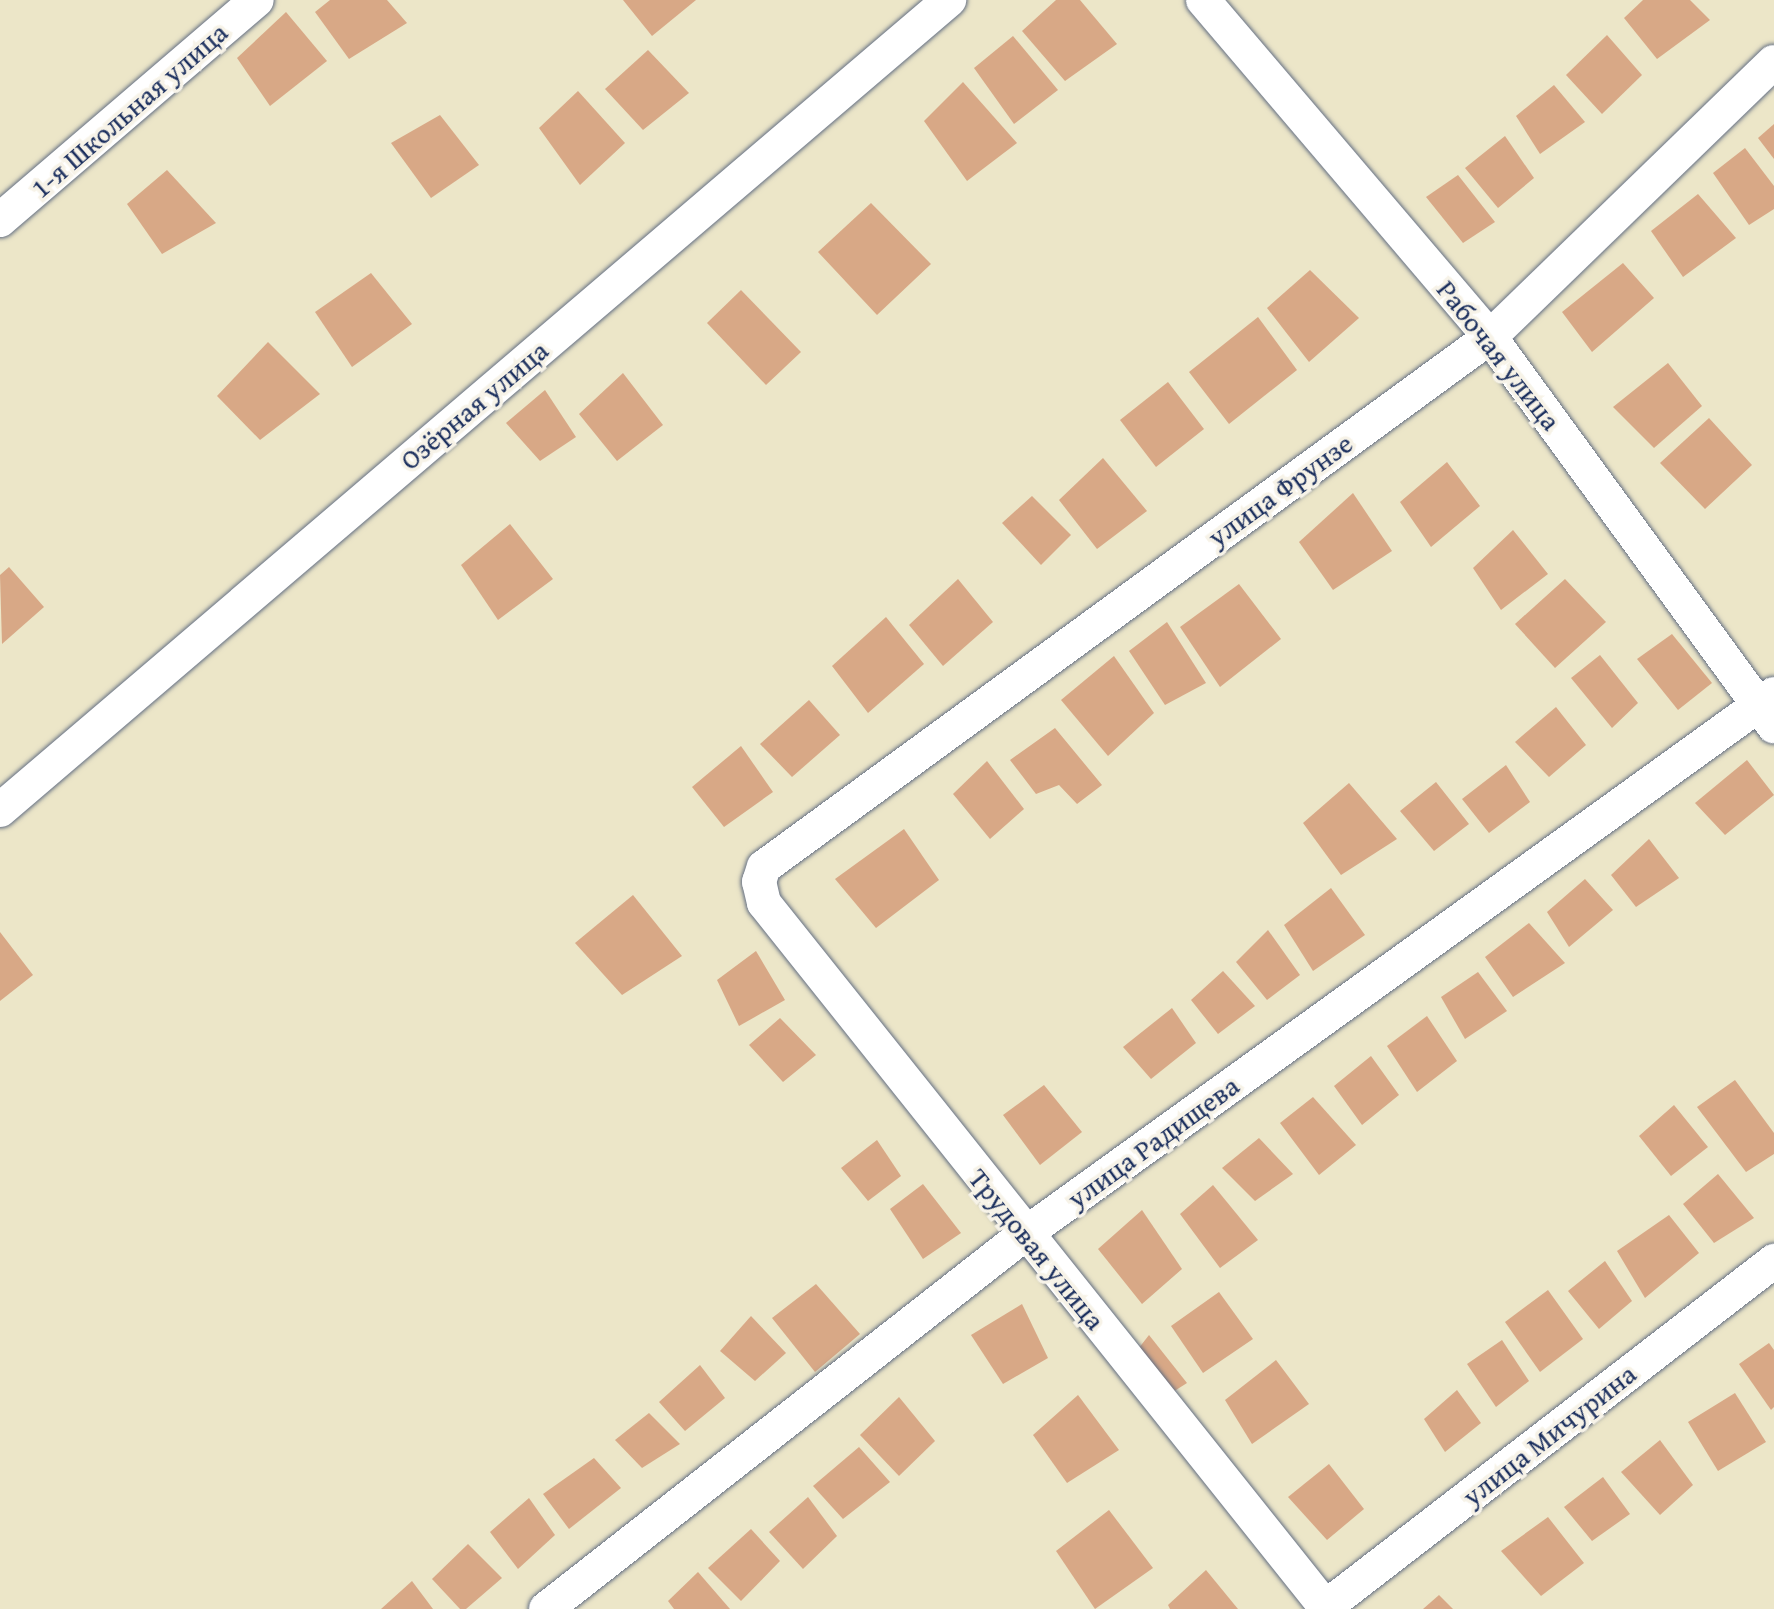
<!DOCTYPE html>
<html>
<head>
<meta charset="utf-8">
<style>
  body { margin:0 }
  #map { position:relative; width:1774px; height:1609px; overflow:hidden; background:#ece6c8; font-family:"Gentium Book Plus",serif }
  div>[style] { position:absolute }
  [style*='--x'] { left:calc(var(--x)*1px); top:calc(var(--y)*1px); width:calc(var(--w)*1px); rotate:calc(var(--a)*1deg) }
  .building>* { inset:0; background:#d8a886 }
  .roads { filter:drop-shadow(0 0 2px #646f83) drop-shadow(0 0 2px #646f83) }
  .street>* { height:34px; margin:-17px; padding:0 17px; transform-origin:17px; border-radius:17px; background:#fff }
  span { translate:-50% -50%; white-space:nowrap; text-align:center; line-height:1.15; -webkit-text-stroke:7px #f7f3e8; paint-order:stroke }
  .street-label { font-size:28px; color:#1b2f5e }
</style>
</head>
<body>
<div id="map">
  <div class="building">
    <i style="clip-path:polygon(330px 0,387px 0,407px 23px,349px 59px,315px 12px)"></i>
    <i style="clip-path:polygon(623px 0,696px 0,652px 36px)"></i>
    <i style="clip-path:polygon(1056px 0,1080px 0,1117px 44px,1065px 81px,1022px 31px)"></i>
    <i style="clip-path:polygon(1643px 0,1690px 0,1710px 20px,1657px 59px,1624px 18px)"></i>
    <i style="clip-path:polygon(286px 12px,327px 61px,270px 106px,237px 58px)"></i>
    <i style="clip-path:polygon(1607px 35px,1642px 75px,1602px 114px,1566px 75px)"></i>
    <i style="clip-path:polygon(1013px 36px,1058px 90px,1014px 124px,974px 68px)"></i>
    <i style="clip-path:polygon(648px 50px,689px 93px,643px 130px,605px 89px)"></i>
    <i style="clip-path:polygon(963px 82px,1017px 143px,967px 181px,924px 121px)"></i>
    <i style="clip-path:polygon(1554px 85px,1585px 122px,1540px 154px,1516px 116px)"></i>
    <i style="clip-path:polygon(578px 91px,625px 143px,580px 185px,539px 128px)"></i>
    <i style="clip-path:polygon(440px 115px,479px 165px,431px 198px,391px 143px)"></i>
    <i style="clip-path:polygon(1774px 124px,1774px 159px,1758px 138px)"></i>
    <i style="clip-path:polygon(1505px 136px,1534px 178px,1498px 208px,1465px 168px)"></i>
    <i style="clip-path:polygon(1745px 148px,1774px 186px,1774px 209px,1749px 225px,1713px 173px)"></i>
    <i style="clip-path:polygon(167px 170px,216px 223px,162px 254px,127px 204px)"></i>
    <i style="clip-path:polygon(1458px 175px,1495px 222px,1463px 243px,1426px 197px)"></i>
    <i style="clip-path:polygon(1698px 194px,1736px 238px,1683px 277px,1651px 231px)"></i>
    <i style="clip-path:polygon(871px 203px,931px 264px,877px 315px,818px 252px)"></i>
    <i style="clip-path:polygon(1623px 263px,1654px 298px,1592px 352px,1562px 312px)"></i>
    <i style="clip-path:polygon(1310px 270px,1359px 318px,1309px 362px,1267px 308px)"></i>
    <i style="clip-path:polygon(371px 273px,412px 324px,352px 367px,315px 312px)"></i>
    <i style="clip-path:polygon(741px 290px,801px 352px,766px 385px,707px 323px)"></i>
    <i style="clip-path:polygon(1258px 317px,1297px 370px,1229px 424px,1189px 372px)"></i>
    <i style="clip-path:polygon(268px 342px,320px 394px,260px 440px,217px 396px)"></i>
    <i style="clip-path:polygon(1668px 363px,1702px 406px,1654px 448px,1613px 407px)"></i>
    <i style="clip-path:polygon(623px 373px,663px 425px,617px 461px,579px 414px)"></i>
    <i style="clip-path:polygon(1168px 382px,1204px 429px,1156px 467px,1120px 420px)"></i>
    <i style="clip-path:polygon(545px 390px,576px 437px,540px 461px,506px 423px)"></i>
    <i style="clip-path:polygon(1709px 418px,1752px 465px,1705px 509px,1660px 463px)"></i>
    <i style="clip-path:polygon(1103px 458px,1147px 511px,1097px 549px,1059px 500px)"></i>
    <i style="clip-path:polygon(1447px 462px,1480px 506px,1431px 547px,1400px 502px)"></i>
    <i style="clip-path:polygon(1353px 493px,1392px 551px,1333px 590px,1299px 542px)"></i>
    <i style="clip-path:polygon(1032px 496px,1071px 535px,1041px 565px,1002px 523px)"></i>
    <i style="clip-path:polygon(510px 524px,553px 579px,498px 620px,461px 565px)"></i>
    <i style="clip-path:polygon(1513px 530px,1548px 574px,1501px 610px,1473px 568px)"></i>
    <i style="clip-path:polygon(9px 567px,44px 607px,2px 644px,0 575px)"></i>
    <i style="clip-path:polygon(958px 579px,993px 622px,943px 666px,909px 625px)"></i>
    <i style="clip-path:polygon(1565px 579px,1606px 622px,1555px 668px,1515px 624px)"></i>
    <i style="clip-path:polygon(1239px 584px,1281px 639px,1220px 687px,1180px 627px)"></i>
    <i style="clip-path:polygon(886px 617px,924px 664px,868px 713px,832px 666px)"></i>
    <i style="clip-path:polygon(1167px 622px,1206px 683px,1165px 705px,1129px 651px)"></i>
    <i style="clip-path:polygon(1672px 634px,1712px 683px,1678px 710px,1637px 659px)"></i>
    <i style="clip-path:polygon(1600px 655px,1638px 703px,1612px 728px,1571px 678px)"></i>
    <i style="clip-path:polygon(1114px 656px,1154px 713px,1108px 756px,1061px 700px)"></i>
    <i style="clip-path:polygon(809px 700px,840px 735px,792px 777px,760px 744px)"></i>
    <i style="clip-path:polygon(1556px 707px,1586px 745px,1549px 777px,1515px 742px)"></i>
    <i style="clip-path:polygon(1055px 728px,1102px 785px,1077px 804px,1059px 785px,1036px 794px,1010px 760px)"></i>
    <i style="clip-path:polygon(741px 746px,773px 792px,724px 827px,692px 787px)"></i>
    <i style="clip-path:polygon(1747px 760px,1774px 795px,1725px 835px,1695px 803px)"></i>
    <i style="clip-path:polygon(987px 761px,1024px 809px,990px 839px,953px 794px)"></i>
    <i style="clip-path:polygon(1506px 765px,1530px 802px,1489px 833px,1462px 799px)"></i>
    <i style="clip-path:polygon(1436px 782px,1469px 824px,1434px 851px,1400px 811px)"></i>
    <i style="clip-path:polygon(1349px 783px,1397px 839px,1341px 875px,1303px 823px)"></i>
    <i style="clip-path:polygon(904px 829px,939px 880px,876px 928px,835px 879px)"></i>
    <i style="clip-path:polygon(1649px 839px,1679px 878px,1636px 907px,1611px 875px)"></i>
    <i style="clip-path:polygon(1585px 879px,1613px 910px,1569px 947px,1547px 912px)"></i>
    <i style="clip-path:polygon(1331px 888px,1365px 935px,1313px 971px,1284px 925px)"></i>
    <i style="clip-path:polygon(633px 895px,682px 956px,622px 995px,575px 943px)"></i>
    <i style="clip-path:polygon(1529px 923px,1565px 963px,1513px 997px,1485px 957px)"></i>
    <i style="clip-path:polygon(1268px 930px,1300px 975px,1267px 1000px,1236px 962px)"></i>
    <i style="clip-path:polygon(0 932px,33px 975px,0 1001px)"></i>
    <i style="clip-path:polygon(756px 951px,785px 1000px,739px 1026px,717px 980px)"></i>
    <i style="clip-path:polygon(1223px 971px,1255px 1006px,1218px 1034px,1191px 1000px)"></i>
    <i style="clip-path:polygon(1478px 972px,1507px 1011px,1465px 1039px,1441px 997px)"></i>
    <i style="clip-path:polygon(1172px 1008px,1196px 1043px,1151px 1079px,1123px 1047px)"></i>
    <i style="clip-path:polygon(1427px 1016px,1457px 1061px,1417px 1092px,1387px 1046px)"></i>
    <i style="clip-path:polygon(780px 1018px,816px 1055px,783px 1082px,749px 1045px)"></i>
    <i style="clip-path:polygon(1371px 1056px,1399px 1095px,1362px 1125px,1334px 1086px)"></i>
    <i style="clip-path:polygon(1735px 1080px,1774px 1133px,1774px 1154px,1746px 1172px,1697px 1107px)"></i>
    <i style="clip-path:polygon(1044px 1085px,1082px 1132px,1040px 1165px,1003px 1115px)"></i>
    <i style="clip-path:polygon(1313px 1097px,1356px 1145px,1319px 1175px,1280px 1123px)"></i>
    <i style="clip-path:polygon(1674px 1105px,1708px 1147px,1671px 1176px,1639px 1136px)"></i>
    <i style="clip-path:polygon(1259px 1138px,1293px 1174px,1255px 1201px,1222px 1168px)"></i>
    <i style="clip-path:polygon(877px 1140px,901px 1176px,868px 1201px,841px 1168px)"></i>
    <i style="clip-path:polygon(1718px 1174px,1754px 1218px,1714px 1243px,1683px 1204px)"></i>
    <i style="clip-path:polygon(923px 1184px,961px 1233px,923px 1259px,890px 1209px)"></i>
    <i style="clip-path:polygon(1213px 1185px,1258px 1240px,1220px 1268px,1180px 1214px)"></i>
    <i style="clip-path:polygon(1142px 1210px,1182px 1269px,1142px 1304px,1098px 1249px)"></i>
    <i style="clip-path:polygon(1669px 1215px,1699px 1253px,1645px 1298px,1617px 1251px)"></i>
    <i style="clip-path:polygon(1605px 1261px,1632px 1301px,1599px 1329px,1568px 1291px)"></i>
    <i style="clip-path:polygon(816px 1284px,860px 1334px,815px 1372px,772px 1318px)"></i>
    <i style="clip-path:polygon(1548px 1290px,1583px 1339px,1540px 1372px,1505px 1322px)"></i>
    <i style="clip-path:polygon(1219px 1292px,1253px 1339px,1203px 1373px,1171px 1326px)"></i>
    <i style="clip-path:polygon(1022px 1304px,1048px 1358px,1003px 1384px,971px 1335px)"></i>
    <i style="clip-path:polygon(751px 1316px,786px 1353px,755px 1381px,720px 1351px)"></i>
    <i style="clip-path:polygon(1149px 1335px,1187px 1383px,1165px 1397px,1135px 1353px)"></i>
    <i style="clip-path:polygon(1502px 1340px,1529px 1381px,1496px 1407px,1467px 1364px)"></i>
    <i style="clip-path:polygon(1769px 1343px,1774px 1350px,1774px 1407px,1771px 1410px,1739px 1364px)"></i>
    <i style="clip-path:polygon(1276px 1360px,1309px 1404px,1252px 1444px,1225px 1400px)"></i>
    <i style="clip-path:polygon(700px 1365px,725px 1398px,685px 1431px,659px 1402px)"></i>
    <i style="clip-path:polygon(1457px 1390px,1481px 1423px,1445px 1452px,1424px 1419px)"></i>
    <i style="clip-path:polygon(1735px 1393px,1766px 1442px,1718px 1471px,1688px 1422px)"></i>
    <i style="clip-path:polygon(1078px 1395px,1119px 1450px,1067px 1483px,1033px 1435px)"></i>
    <i style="clip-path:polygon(899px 1397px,935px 1441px,899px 1476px,860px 1435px)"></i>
    <i style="clip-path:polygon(649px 1413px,680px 1444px,642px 1468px,615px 1440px)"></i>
    <i style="clip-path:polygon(1660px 1440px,1693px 1485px,1660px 1515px,1621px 1472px)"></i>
    <i style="clip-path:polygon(859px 1447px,890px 1482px,843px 1519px,813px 1486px)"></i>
    <i style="clip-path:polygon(594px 1458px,621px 1488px,569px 1529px,543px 1494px)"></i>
    <i style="clip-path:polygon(1329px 1464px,1364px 1509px,1327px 1540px,1288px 1497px)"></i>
    <i style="clip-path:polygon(1603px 1477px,1630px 1514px,1592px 1541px,1564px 1507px)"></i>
    <i style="clip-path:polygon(808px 1497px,837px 1536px,803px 1569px,769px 1532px)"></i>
    <i style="clip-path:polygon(529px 1498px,555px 1535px,518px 1569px,490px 1532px)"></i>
    <i style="clip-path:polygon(1109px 1510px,1153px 1568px,1095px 1609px,1056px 1551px)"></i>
    <i style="clip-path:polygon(1548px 1517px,1584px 1563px,1541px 1596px,1501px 1551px)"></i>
    <i style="clip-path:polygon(751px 1529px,780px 1561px,741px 1601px,708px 1568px)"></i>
    <i style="clip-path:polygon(468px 1544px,502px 1578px,466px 1609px,460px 1609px,432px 1579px)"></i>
    <i style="clip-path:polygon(1206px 1570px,1238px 1609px,1170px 1609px,1168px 1605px)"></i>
    <i style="clip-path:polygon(698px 1572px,730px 1609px,674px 1609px,668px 1601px)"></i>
    <i style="clip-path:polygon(412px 1581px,433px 1609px,381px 1609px)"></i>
    <i style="clip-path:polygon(1439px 1595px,1453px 1609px,1423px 1609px)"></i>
  </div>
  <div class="roads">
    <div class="street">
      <i style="--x:1203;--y:0;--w:443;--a:49.6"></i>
      <i style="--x:1490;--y:337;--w:482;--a:53.9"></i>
      <i style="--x:0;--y:220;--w:338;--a:-40.6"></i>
      <i style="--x:0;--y:810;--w:1248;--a:-40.48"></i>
      <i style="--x:546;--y:1609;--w:608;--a:-38.06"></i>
      <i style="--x:1025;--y:1234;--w:923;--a:-35.79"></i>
      <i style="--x:1323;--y:1609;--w:570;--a:-37.65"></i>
      <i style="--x:1327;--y:1609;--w:903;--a:-128.57"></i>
      <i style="--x:764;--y:903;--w:22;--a:-103"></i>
      <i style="--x:759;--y:882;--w:16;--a:-72"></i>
      <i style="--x:764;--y:867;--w:899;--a:-36.13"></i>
      <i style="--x:1490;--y:337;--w:395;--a:-44.1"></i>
    </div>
  </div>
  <div class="street-label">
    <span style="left:129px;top:110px;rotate:-41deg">1-я Школьная улица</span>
    <span style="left:1499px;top:355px;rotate:52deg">Рабочая улица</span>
    <span style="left:474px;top:405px;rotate:-40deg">Озёрная улица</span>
    <span style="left:1280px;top:490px;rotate:-36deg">улица Фрунзе</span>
    <span style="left:1153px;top:1142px;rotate:-36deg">улица Радищева</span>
    <span style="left:1037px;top:1249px;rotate:51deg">Трудовая улица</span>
    <span style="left:1549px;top:1435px;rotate:-38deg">улица Мичурина</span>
  </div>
</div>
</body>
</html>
